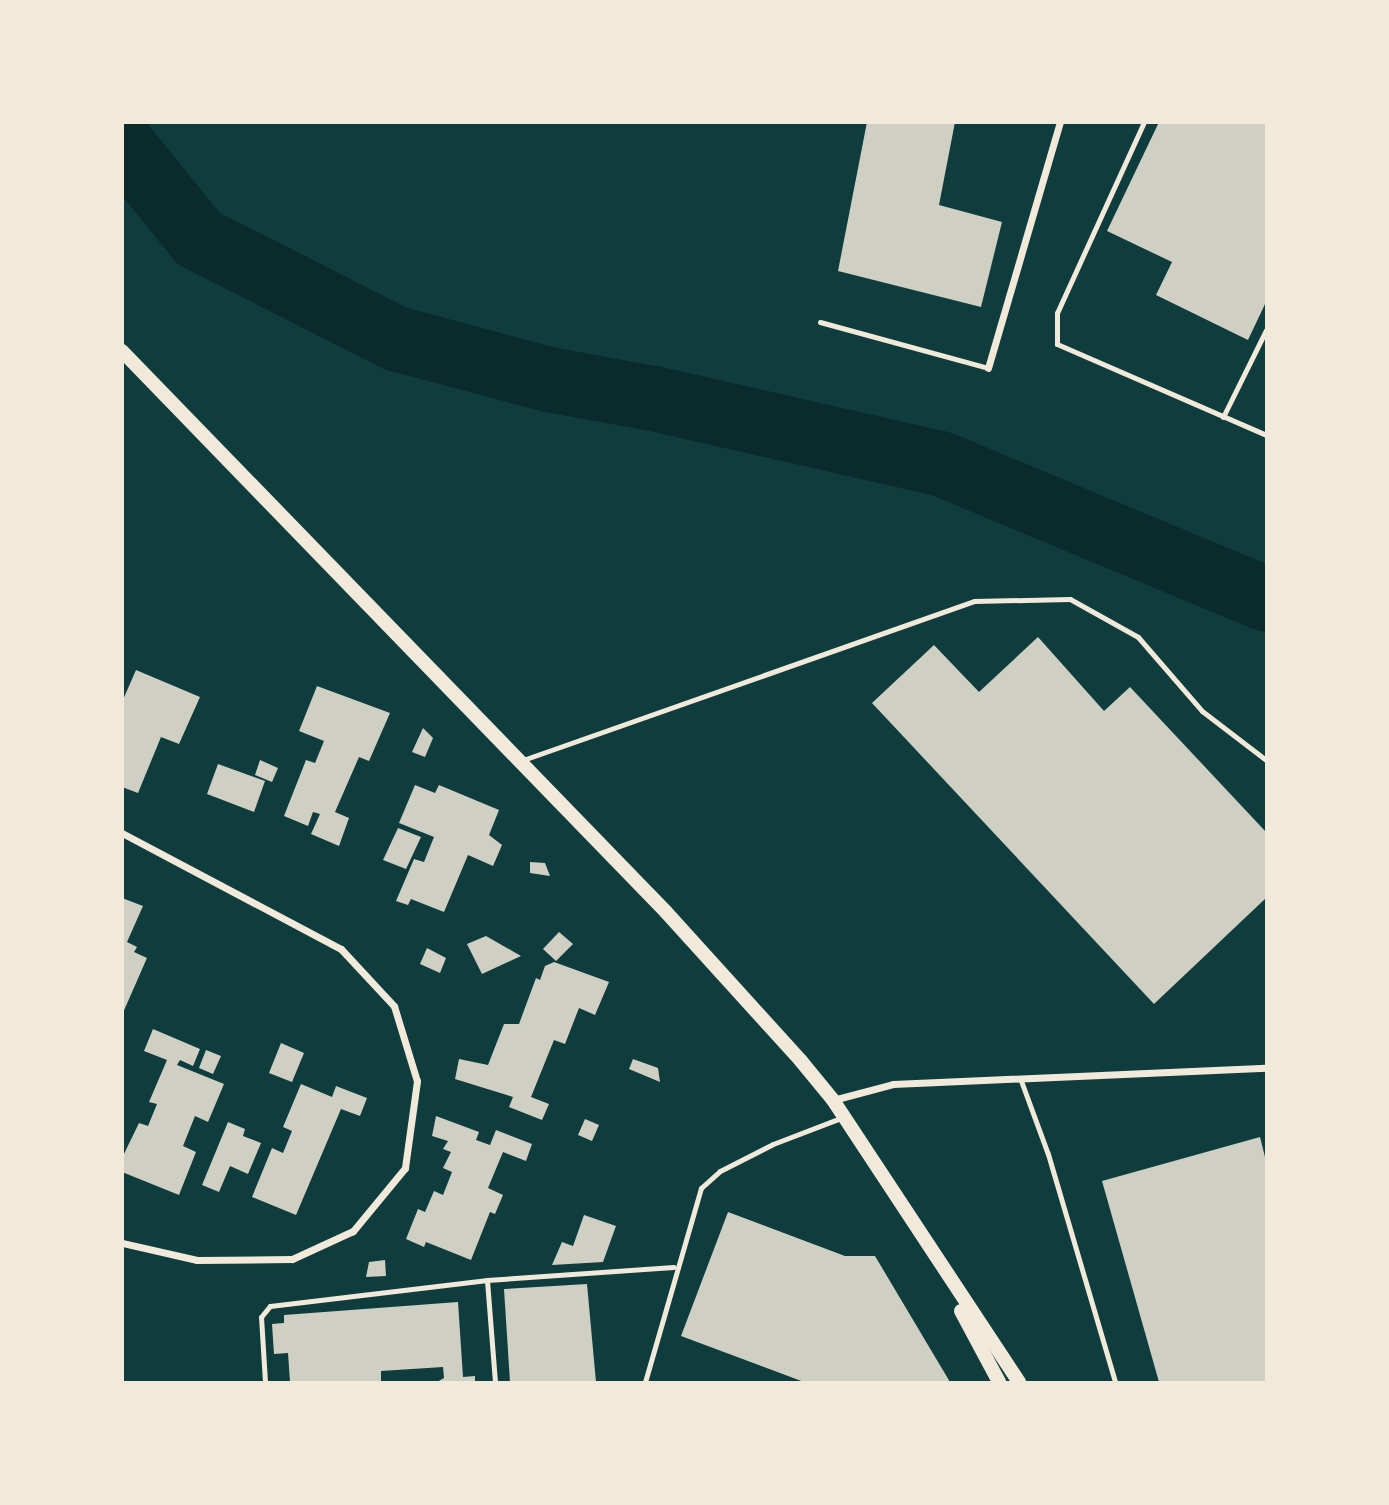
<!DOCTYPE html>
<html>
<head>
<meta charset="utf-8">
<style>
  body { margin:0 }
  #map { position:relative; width:1389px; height:1505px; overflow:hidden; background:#0f3d3e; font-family:"Playfair Display",serif }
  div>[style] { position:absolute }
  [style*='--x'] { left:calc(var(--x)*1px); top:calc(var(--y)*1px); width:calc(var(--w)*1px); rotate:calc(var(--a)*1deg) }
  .river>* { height:65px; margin:-32.5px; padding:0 32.5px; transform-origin:32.5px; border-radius:32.5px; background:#0a2a2b }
  .building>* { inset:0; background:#cfcfc3 }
  .service>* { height:5px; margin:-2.5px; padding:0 2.5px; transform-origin:2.5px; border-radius:2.5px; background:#f1e9da }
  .minor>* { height:7px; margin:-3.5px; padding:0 3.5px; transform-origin:3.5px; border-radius:3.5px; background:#f1e9da }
  .secondary>* { height:14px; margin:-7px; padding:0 7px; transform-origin:7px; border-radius:7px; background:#f1e9da }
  span { translate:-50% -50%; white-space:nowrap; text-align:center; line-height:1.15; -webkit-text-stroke:7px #f1e9da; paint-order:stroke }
  .frame { position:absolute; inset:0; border:124px solid #f1e9da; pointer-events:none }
</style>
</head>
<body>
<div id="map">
  <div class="river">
    <i style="--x:122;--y:144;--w:121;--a:51"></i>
    <i style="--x:198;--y:238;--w:221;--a:26.9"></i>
    <i style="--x:395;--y:338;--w:158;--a:15"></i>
    <i style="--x:548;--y:379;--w:107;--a:10.3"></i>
    <i style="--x:653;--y:398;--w:294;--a:12.8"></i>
    <i style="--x:940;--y:463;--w:353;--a:22.6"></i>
  </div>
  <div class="building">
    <i style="clip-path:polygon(867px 122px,955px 122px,939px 205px,1002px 222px,981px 307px,838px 271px)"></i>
    <i style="clip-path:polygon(1159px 122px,1266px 122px,1266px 302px,1248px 340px,1156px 295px,1172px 262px,1107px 231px)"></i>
    <i style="clip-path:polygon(1038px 637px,1104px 711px,1130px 687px,1266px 832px,1266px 898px,1154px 1004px,872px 703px,934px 645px,979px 692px)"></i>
    <i style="clip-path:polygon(136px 670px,200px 697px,179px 744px,161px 737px,138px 793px,122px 787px,122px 702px)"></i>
    <i style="clip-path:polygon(317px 686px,390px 713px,369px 761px,359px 757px,335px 812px,349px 818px,339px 846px,311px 834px,320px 814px,313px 812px,308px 826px,284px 816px,306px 760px,315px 763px,324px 741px,299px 731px)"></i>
    <i style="clip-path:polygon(423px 728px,433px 738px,425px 757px,412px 752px)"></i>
    <i style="clip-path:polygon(260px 760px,278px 768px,272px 782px,255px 775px)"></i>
    <i style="clip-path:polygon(218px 764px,265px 781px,254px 812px,207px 794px)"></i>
    <i style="clip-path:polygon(415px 785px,435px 793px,439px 785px,499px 810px,489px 835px,502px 845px,493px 866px,468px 855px,444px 912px,411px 899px,408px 905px,396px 901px,414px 859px,424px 862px,434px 837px,399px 823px)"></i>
    <i style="clip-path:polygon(398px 828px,421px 837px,406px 869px,383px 860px)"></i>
    <i style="clip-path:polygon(530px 862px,545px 863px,550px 876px,530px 873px)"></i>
    <i style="clip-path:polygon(122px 898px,143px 906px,127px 942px,137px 947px,134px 952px,147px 958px,122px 1015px)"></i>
    <i style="clip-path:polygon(559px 932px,573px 944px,556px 961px,543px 949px)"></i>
    <i style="clip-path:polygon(486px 936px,521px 956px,482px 974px,467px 944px)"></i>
    <i style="clip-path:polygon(427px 948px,446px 958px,440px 973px,420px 964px)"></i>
    <i style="clip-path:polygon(554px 962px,609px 982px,595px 1015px,579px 1008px,565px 1044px,554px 1040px,531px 1097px,549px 1104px,542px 1120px,509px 1107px,513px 1097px,455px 1079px,459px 1059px,488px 1065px,504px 1024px,519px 1024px,536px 978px,540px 980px,545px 966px)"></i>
    <i style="clip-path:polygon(153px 1029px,200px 1049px,193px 1066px,180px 1060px,177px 1065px,224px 1084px,208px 1122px,195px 1116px,183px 1146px,196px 1152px,179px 1195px,122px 1172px,122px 1158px,139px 1123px,148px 1126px,157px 1104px,149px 1102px,167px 1060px,144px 1051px)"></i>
    <i style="clip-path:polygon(281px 1043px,304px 1053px,292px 1082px,269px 1073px)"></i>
    <i style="clip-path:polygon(206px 1050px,221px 1056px,213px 1074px,199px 1068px)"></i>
    <i style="clip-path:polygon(633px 1059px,658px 1068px,660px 1082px,629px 1069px)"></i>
    <i style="clip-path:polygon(301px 1084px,332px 1097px,336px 1086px,367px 1098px,360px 1116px,341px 1109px,296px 1215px,252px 1197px,272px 1148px,283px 1153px,292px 1131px,283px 1127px)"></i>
    <i style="clip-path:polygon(436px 1116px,479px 1132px,476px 1140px,490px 1145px,496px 1130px,532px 1144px,526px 1161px,503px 1152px,488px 1188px,503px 1195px,495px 1214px,490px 1212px,471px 1260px,426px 1242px,424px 1247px,406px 1239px,418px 1209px,425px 1212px,434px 1191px,443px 1195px,452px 1172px,443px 1168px,451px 1152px,443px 1149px,448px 1141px,432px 1136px)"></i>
    <i style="clip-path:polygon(585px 1119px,599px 1125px,592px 1141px,578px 1135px)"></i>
    <i style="clip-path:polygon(228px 1122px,245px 1129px,243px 1136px,261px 1143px,248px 1174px,230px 1166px,219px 1192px,202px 1185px)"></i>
    <i style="clip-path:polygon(1260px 1137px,1266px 1161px,1266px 1382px,1159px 1382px,1102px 1181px)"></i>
    <i style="clip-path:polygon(728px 1212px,845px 1256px,875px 1256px,950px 1382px,804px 1382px,681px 1336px)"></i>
    <i style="clip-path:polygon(584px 1215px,616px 1226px,603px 1262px,552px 1265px,562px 1242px,573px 1246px)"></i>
    <i style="clip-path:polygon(385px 1260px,386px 1276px,366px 1277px,369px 1262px)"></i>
    <i style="clip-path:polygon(587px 1284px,596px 1382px,510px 1382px,504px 1289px)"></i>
    <i style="clip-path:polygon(458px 1302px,463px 1377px,475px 1376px,475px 1382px,437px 1382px,444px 1378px,443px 1367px,381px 1371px,381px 1382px,290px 1382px,288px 1353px,274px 1354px,272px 1324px,284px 1323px,284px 1315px)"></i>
  </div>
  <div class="service">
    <i style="--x:1144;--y:122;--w:210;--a:114.5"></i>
    <i style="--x:1057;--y:313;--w:31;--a:90"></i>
    <i style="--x:1057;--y:344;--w:228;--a:23.5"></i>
    <i style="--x:820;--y:322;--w:174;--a:15.3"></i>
    <i style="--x:1223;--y:417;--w:97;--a:-63.7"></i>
    <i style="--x:523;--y:760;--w:478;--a:-19.4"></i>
    <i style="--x:974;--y:601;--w:96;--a:-1.2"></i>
    <i style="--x:1070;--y:599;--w:78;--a:29.2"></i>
    <i style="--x:1138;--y:637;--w:98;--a:49.1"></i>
    <i style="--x:1202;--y:711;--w:81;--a:37.4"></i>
    <i style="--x:1020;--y:1078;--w:81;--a:69.8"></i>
    <i style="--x:1048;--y:1154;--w:238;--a:73.6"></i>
    <i style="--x:265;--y:1382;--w:65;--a:-93.5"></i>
    <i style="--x:261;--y:1317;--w:14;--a:-51"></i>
    <i style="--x:270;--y:1306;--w:219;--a:-6.8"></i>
    <i style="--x:495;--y:1382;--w:102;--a:-94.5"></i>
    <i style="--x:487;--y:1280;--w:187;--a:-4"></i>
    <i style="--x:645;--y:1382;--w:202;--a:-73.9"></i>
    <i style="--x:701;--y:1188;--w:25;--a:-42"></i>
    <i style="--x:720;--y:1171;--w:59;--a:-27"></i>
    <i style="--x:773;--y:1144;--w:73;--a:-20.9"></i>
  </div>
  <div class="minor">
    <i style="--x:988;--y:368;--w:256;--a:-73.7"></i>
    <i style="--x:122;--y:833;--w:248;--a:27.9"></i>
    <i style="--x:341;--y:949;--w:78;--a:47.1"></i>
    <i style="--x:394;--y:1006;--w:78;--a:73"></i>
    <i style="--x:417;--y:1081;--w:88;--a:97.9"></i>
    <i style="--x:405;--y:1168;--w:82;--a:129.5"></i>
    <i style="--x:353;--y:1231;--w:67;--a:155.3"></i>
    <i style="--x:292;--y:1259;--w:95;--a:179.4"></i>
    <i style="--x:197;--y:1260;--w:77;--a:-167.2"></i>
    <i style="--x:833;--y:1100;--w:62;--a:-14.9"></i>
    <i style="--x:893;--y:1084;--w:373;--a:-2.5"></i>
  </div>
  <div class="secondary">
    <i style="--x:122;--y:351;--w:781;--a:45.88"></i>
    <i style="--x:666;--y:912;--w:201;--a:47.8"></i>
    <i style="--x:801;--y:1061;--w:50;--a:50.6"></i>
    <i style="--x:833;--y:1100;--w:338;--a:56.6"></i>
    <i style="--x:961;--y:1311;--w:81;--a:61.8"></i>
  </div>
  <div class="frame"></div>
</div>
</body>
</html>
